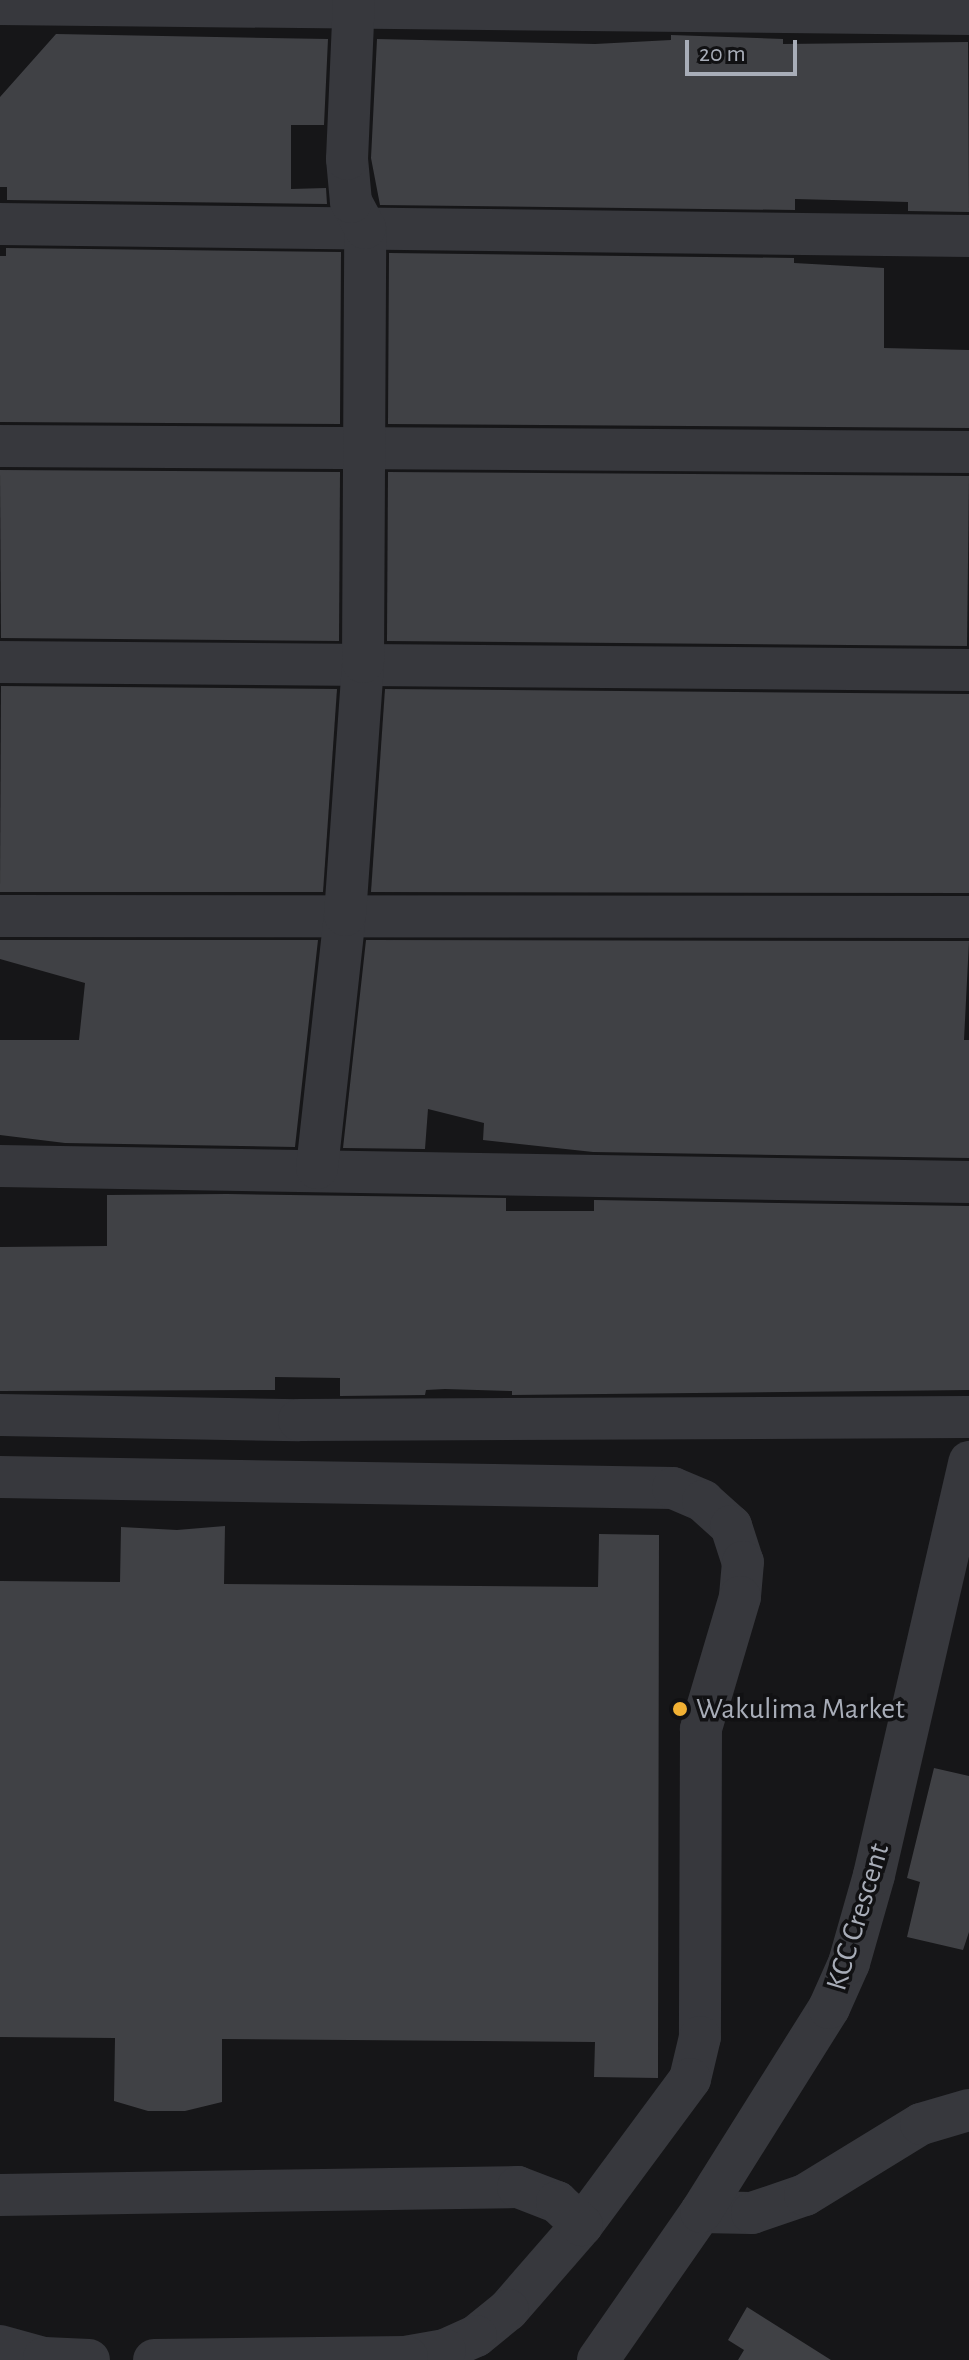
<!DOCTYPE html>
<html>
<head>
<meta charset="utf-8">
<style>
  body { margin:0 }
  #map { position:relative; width:969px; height:2360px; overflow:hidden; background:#161618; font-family:"Alegreya Sans",sans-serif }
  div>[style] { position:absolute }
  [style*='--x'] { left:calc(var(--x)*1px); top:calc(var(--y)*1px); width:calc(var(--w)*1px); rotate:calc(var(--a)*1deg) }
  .building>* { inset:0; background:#404145 }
  .minor>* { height:42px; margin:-21px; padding:0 21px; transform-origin:21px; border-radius:21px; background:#37383d }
  .dots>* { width:22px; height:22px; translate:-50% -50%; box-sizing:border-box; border:4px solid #111113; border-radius:50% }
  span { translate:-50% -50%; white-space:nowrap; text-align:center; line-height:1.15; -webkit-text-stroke:7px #111113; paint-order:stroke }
  .poi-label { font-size:30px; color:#a8adb8 }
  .left { translate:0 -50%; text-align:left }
  .street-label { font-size:30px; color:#a8adb8 }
  .scale { position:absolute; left:685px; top:40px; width:112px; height:36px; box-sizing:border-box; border:4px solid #a8adb8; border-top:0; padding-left:10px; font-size:24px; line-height:28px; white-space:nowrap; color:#a8adb8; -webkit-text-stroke:6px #111113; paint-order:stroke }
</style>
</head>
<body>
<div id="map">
  <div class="building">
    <i style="clip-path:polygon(56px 34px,328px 39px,324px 125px,291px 125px,291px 189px,326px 188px,327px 204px,7px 200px,7px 187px,0 187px,0 97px)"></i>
    <i style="clip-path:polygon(671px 35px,783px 39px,783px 44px,968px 42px,969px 212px,908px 211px,908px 202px,795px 199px,795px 210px,380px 205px,371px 158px,377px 39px,595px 44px,671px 40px)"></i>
    <i style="clip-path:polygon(6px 248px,341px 252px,340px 424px,0 422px,0 256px,6px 256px)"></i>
    <i style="clip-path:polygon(389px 253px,794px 258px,794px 263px,884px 268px,884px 348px,969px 350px,969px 428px,388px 424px)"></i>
    <i style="clip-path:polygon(0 470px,340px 472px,339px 641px,1px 638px)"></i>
    <i style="clip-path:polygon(388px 472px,969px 476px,967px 646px,387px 641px)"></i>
    <i style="clip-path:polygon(1px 686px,337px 689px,323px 892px,0 892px)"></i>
    <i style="clip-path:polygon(385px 689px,969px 694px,969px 893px,371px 892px)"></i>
    <i style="clip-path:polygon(0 940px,318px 940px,295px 1147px,65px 1143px,0 1135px,0 1040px,79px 1040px,85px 983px,0 959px)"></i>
    <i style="clip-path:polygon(366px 940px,969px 941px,964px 1040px,969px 1040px,969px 1158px,593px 1152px,483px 1140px,484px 1123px,428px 1109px,425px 1149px,343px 1148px)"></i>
    <i style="clip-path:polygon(227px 1194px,506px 1198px,506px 1211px,594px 1211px,594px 1200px,969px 1206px,969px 1390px,512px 1395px,512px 1391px,445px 1389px,426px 1390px,425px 1395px,340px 1396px,340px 1378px,275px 1377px,275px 1390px,0 1391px,0 1247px,107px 1246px,107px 1195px)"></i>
    <i style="clip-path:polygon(225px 1526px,224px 1584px,598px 1587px,599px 1534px,659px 1535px,658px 2078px,594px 2077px,595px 2042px,222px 2039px,222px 2102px,185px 2111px,148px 2111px,114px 2101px,115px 2038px,0 2037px,0 1581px,120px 1582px,121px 1527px,177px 1530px)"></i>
    <i style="clip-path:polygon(934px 1768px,969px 1776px,969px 1932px,963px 1950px,907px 1937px,920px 1882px,907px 1878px)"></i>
    <i style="clip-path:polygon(747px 2307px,831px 2360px,738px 2360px,744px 2350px,728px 2340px)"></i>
  </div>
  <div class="minor">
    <i style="--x:0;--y:4;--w:969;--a:0.59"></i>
    <i style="--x:0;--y:224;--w:969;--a:0.71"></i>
    <i style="--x:0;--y:446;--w:969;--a:0.35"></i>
    <i style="--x:0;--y:662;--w:969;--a:0.47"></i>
    <i style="--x:0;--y:916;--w:969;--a:0.06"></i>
    <i style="--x:0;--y:1166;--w:969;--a:0.95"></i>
    <i style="--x:317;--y:1168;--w:255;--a:-83.7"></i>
    <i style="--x:345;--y:915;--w:254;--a:-85.9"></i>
    <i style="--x:363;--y:662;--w:434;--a:-89.7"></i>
    <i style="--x:365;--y:228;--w:30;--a:-118"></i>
    <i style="--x:351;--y:202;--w:43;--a:-95.3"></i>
    <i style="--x:347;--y:159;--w:159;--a:-87.5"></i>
    <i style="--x:0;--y:1415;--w:299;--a:1"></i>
    <i style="--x:299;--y:1420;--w:670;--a:-0.26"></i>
    <i style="--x:0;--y:1477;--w:673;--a:0.94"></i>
    <i style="--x:673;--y:1488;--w:33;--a:23"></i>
    <i style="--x:703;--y:1501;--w:38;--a:42"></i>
    <i style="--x:731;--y:1526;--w:38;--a:72"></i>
    <i style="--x:743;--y:1562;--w:35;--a:95"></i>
    <i style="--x:740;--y:1597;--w:138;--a:106.5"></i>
    <i style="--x:701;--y:1729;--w:308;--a:90.2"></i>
    <i style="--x:700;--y:2037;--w:43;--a:103.4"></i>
    <i style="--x:690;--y:2079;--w:182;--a:126.5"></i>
    <i style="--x:582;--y:2225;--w:113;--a:131"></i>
    <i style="--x:508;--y:2310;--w:41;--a:140.9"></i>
    <i style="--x:476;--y:2336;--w:34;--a:156"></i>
    <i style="--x:445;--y:2350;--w:39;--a:170"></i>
    <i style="--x:407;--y:2357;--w:253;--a:179.3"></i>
    <i style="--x:0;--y:2195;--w:518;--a:-0.88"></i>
    <i style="--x:518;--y:2187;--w:42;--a:21"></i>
    <i style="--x:557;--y:2202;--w:34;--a:43"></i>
    <i style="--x:701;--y:2212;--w:51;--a:1.1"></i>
    <i style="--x:752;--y:2213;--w:56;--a:-18.8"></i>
    <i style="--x:805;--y:2195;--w:136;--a:-31.5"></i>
    <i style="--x:921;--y:2124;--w:50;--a:-16.3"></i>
    <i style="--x:0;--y:2346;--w:46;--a:15.3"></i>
    <i style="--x:44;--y:2358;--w:45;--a:2.5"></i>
    <i style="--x:598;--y:2360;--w:180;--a:-55.2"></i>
    <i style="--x:701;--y:2212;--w:241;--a:-57.9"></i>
    <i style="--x:829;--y:2008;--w:49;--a:-66"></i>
    <i style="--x:849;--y:1963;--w:91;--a:-74.1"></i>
    <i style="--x:874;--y:1875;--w:424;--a:-77"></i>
  </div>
  <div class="dots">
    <i style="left:680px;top:1709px;background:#f2b134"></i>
  </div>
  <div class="poi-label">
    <span class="left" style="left:696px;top:1709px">Wakulima Market</span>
  </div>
  <div class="street-label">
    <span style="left:858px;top:1917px;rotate:-73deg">KCC Crescent</span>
  </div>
  <div class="scale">20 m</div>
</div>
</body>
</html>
